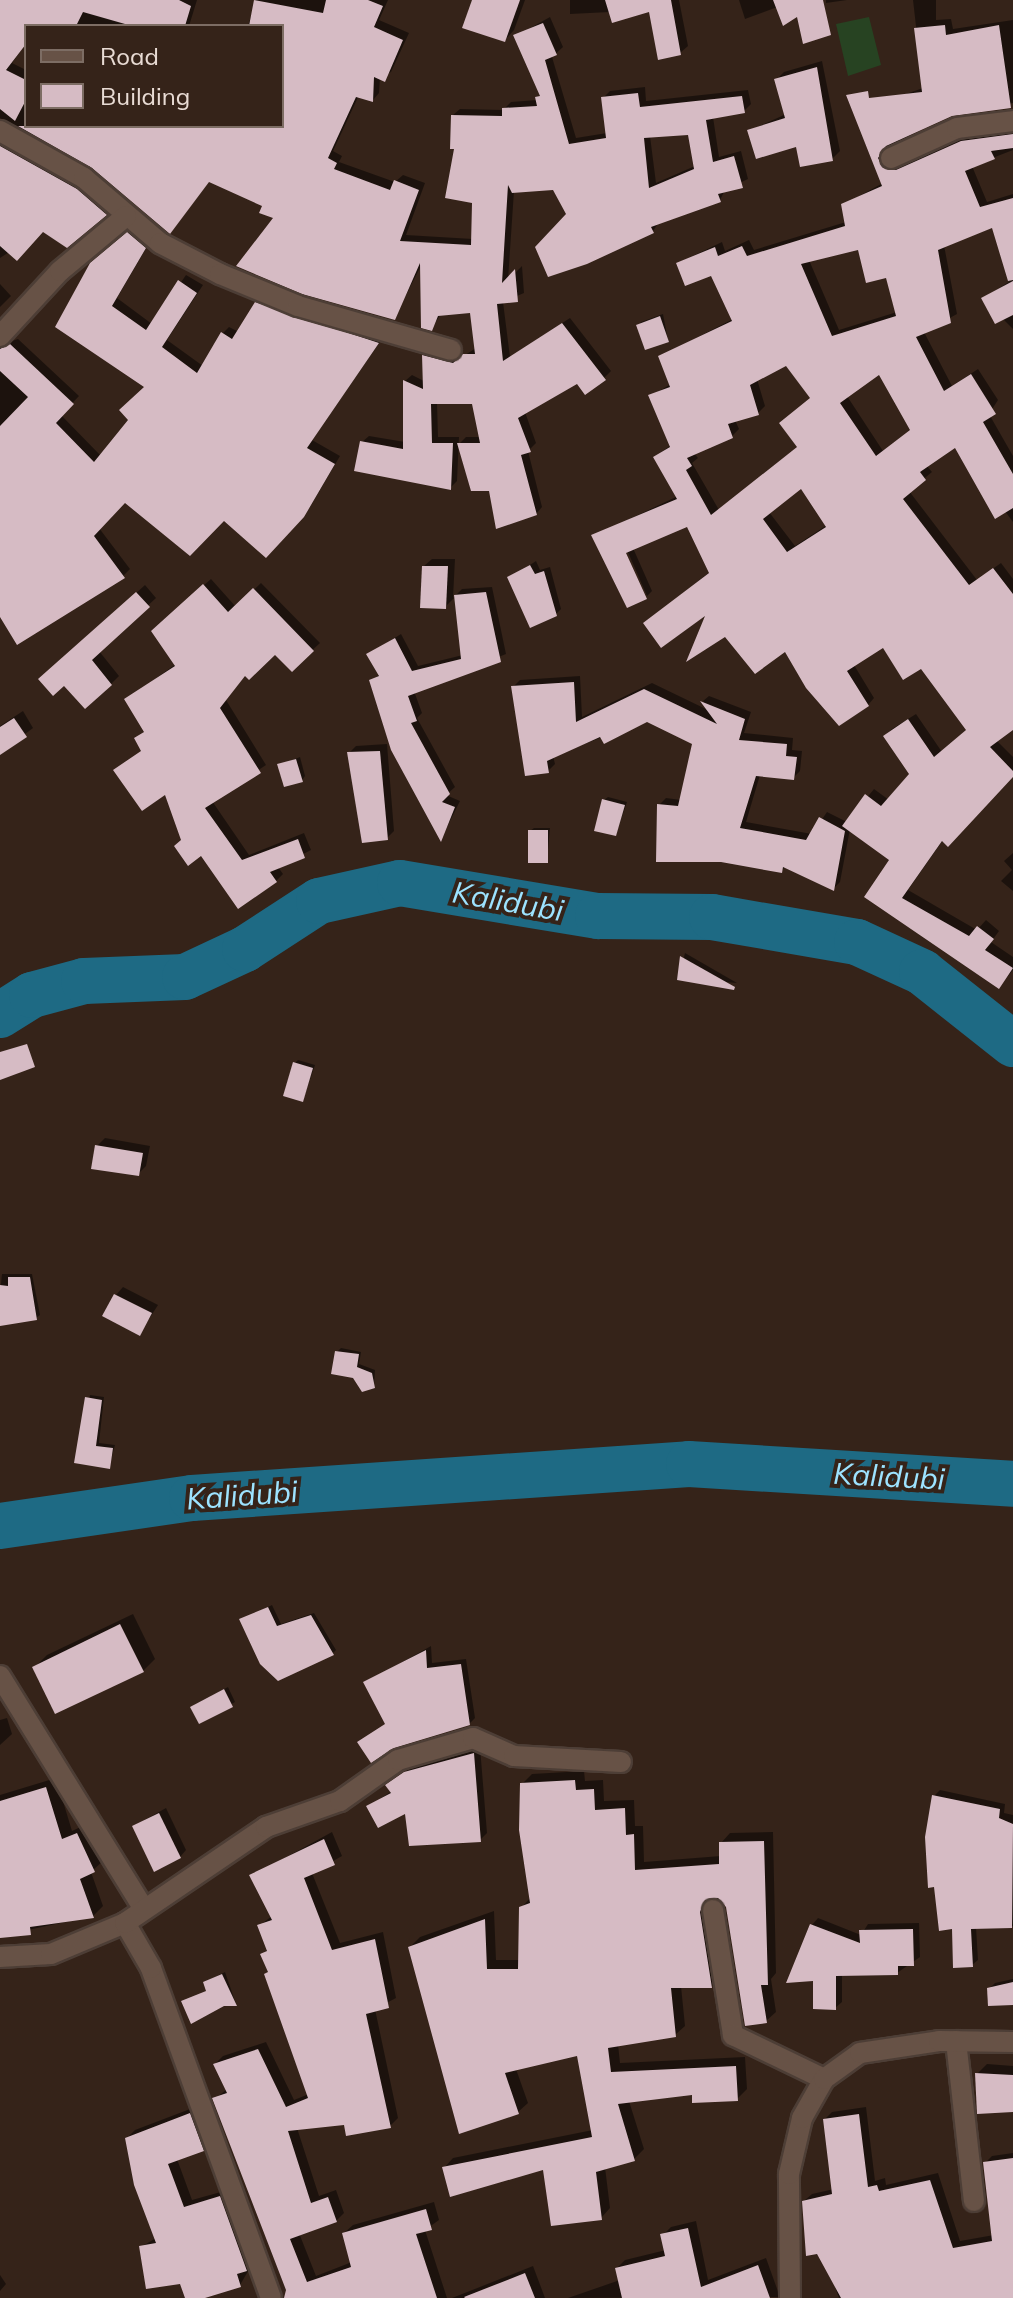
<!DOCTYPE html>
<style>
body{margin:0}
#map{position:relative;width:1013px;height:2298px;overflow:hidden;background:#352319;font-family:Mulish,sans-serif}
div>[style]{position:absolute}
.green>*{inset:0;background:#274322}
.shadow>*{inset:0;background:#0007}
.river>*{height:46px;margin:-23px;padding:0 23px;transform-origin:23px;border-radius:23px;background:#1e6a84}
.building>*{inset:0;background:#d6bbc4}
.roads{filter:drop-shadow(2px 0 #4d3e36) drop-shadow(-2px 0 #4d3e36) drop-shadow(0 2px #4d3e36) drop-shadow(0 -2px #4d3e36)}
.minor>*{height:20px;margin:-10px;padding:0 10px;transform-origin:10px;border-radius:10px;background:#675246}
span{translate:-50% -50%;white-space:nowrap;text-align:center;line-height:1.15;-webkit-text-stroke:8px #352319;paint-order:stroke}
.water-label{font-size:30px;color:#9de3ff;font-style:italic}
.legend{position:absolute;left:24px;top:24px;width:260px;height:104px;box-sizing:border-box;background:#352319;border:2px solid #7d6d64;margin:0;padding:10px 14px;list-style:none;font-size:24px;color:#e8dbd4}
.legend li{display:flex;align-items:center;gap:16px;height:40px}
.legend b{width:40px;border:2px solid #7d6d64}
</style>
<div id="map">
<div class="green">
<i style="clip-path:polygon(869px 17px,881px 65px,848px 76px,836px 24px)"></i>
</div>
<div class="shadow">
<i style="clip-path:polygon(evenodd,0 0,197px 0,189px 26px,26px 26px,26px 43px,12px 63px,26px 70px,26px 126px,282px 126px,282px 26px,248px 26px,256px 0,388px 0,379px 20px,409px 33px,391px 72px,380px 77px,379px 93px,373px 100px,359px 95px,333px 151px,342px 156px,339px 162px,395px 182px,403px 175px,425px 183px,406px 235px,473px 239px,474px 202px,453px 115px,460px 109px,503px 110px,511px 102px,537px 100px,541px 94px,516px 36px,550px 17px,563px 47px,552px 57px,576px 138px,607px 133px,603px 98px,610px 91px,645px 87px,646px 101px,748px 90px,751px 104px,744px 111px,713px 117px,719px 157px,741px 151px,748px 179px,725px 190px,720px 200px,659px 222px,653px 231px,568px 215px,554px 187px,514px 191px,508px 280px,522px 266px,524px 293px,503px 302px,510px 357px,570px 318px,611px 371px,604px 378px,577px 382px,525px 412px,536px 443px,528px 451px,542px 507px,536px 514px,490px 489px,459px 444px,466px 437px,481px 437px,473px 402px,437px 402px,438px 437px,459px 437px,457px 481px,450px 488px,362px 442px,369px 436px,405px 442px,405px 381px,412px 375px,424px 381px,424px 356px,430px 349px,462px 357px,476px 348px,472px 311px,441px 314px,431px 329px,422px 264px,394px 318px,264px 205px,210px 180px,92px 165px,0 118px,0 0,690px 133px,695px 166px,656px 183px,650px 136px,690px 133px)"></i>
<i style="clip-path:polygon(474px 0,525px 0,514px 30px,505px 40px)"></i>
<i style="clip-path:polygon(570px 0,679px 0,688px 46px,680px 53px,650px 10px,570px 14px)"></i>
<i style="clip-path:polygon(739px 0,796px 0,745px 19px)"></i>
<i style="clip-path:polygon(826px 0,847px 0,826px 3px)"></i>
<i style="clip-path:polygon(evenodd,913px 0,936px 0,936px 20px,951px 19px,953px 29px,1013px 20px,1013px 103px,951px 114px,884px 149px,891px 163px,905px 164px,969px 135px,1013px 126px,1013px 150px,972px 166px,987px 202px,1013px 194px,1013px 279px,993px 226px,944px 245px,957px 314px,924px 332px,952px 386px,978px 369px,998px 400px,989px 414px,1013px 456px,1013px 522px,956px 445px,926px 465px,932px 472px,909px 491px,977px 580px,1001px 563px,1013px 579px,1013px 728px,996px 740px,1013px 757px,1013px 775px,943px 840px,908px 890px,977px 930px,986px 920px,999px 931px,991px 942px,1013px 957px,1013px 970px,999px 987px,866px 896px,892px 859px,850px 829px,840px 882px,833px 889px,786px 866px,781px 871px,659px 805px,666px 798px,681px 800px,694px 743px,647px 720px,553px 756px,555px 764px,548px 771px,513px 687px,520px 680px,580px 676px,582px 717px,652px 683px,710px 711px,703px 701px,709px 696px,751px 712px,744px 733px,793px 738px,792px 750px,802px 751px,800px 771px,793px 778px,760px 775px,746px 822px,812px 834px,827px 812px,847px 822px,874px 789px,889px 800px,911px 774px,885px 736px,892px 729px,916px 714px,942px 752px,968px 730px,922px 666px,884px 645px,854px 665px,874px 698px,868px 705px,786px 649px,709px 610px,645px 623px,711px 571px,688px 524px,633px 548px,652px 591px,647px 596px,624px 543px,594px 536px,678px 496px,655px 457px,671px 445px,651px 396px,671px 384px,661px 356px,733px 319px,712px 274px,678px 263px,722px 242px,725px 251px,749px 240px,754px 250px,846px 222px,843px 205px,883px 183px,855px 112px,923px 88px,913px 0,859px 247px,887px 275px,897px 312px,839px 330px,809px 260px,859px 247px,913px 0,787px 364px,812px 397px,799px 446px,719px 510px,692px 463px,698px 458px,694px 453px,732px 436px,739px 429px,735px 420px,758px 413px,765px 406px,757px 379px,787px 364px,913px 0,880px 372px,911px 430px,883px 451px,847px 396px,880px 372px,913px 0,801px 486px,827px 525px,795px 546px,769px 512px,801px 486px)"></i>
<i style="clip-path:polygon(822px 61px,840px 151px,832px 159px,749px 131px,786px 114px,776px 80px,784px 72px)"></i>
<i style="clip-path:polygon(0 136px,112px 207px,67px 245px,43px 230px,0 258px)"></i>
<i style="clip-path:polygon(135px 227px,151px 240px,117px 298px,152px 324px,186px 275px,203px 285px,167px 340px,203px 366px,222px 334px,229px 327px,239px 332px,264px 297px,384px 336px,312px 440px,340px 456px,310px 507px,266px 556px,224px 518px,125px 501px,99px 528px,130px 569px,123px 576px,0 614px,0 338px,6px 343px,18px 339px,79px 396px,61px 415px,101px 456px,131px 420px,147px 387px,57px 327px,100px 256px)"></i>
<i style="clip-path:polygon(1013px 279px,1013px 329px,983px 299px)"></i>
<i style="clip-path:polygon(0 284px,11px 296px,0 307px)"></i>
<i style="clip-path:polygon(663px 314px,668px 340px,638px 326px,641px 322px)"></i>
<i style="clip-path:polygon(432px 559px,455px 559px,453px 598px,462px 589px,492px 587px,506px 654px,414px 691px,422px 713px,417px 718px,455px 787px,446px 795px,460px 801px,441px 839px,372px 681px,380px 674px,369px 654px,401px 634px,418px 666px,463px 655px,456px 596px,445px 607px,424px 566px)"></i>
<i style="clip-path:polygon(536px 561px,540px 570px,550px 567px,561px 609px,556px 614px,510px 578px)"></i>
<i style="clip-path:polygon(211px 579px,236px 607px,261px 583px,320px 643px,292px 669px,275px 652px,246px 674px,226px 700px,266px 765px,212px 801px,249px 855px,304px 833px,311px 850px,278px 867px,283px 874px,276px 881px,202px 853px,183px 839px,166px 792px,123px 764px,143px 750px,136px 739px,146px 730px,127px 699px,176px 664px,160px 624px)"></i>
<i style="clip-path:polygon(145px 585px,156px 598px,99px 651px,119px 676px,111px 684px,65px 683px,49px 672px)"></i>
<i style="clip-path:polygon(23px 711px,33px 728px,0 753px,0 726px)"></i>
<i style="clip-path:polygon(387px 744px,394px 831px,387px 838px,349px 753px,356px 746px)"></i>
<i style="clip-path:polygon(300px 757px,305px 776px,302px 780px,280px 765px)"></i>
<i style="clip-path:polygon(608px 797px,627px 802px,616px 834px,604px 800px)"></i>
<i style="clip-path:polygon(534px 828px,550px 828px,547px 861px,530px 831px)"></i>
<i style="clip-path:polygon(1013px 853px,1013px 891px,1001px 881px,1012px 870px,1004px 861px)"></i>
<i style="clip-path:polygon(685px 953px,737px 983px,679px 978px)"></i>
<i style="clip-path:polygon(298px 1060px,315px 1065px,303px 1100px,295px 1063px)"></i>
<i style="clip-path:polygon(105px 1138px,150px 1146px,146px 1166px,138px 1174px,97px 1146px)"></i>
<i style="clip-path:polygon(32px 1274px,40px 1315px,36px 1318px,0 1293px,2px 1274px)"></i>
<i style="clip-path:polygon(123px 1287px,158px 1305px,140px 1333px,116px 1295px)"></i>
<i style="clip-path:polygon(341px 1348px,361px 1352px,359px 1364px,375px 1370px,374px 1386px,337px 1352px)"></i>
<i style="clip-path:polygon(90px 1395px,104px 1397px,99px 1443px,115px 1445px,109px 1467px,76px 1462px)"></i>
<i style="clip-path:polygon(272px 1605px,281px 1624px,314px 1613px,336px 1650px,333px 1653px,242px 1620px)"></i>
<i style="clip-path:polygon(133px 1614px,155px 1659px,143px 1671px,35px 1667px,47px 1655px)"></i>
<i style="clip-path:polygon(431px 1646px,432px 1663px,466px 1659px,475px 1718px,469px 1724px,387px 1723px,365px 1683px)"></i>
<i style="clip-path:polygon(228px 1687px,235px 1702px,200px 1722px,196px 1704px)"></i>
<i style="clip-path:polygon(7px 1718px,12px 1734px,0 1745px,0 1720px)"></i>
<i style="clip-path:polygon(480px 1747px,487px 1833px,480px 1840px,406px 1811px,369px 1806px,392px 1791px,388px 1785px,413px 1766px)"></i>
<i style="clip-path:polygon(584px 1771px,585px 1781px,603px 1780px,604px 1801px,634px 1800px,635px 1826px,643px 1826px,644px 1862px,721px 1856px,721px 1843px,730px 1833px,773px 1832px,776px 1973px,771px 1979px,776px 2012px,766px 2021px,728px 1907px,713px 1895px,709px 1900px,721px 1977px,712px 1986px,681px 1986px,685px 2026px,675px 2035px,618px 2044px,620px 2063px,745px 2057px,747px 2089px,737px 2099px,694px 2093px,629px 2101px,644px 2149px,634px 2159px,605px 2167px,610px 2208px,601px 2218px,544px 2168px,444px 2168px,453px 2158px,593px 2130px,578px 2053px,516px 2069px,528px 2103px,518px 2112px,410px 1947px,420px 1937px,494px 1911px,496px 1960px,520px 1960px,521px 1908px,531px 1897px,522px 1784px,532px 1774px)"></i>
<i style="clip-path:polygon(56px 1778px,72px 1831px,87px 1824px,104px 1860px,91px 1872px,103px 1906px,93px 1916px,0 1936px,0 1795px)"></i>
<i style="clip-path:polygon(940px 1790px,1005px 1804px,1004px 1813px,1013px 1815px,1013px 1926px,976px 1927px,978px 1960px,972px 1965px,954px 1927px,934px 1796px)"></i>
<i style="clip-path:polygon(166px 1808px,186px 1850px,180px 1857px,134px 1826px)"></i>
<i style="clip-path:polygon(332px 1832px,342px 1856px,312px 1873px,340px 1943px,383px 1932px,396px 1998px,375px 2009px,398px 2118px,390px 2126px,345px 2123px,297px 2128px,319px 2196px,336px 2190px,344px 2213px,336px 2221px,299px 2233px,316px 2276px,352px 2262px,344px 2233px,353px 2225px,434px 2202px,439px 2220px,425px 2230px,447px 2298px,290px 2298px,215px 2099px,227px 2089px,215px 2064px,223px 2056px,266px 2042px,294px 2100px,309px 2094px,263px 1954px,268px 1949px,259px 1926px,272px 1916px,252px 1876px)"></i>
<i style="clip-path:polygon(818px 1918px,861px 1935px,868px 1924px,919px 1923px,920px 1957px,897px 1973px,842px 1974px,842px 2002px,835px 2008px,812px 1925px)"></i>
<i style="clip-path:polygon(225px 1972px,236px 2004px,183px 2002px,208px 1990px,205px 1982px)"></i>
<i style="clip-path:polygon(1013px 1979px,1013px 2003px,989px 1989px,995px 1983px)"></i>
<i style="clip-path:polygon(987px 2064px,1013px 2066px,1013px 2112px,977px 2074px)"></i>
<i style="clip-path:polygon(198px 2106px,210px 2141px,177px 2159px,192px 2200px,228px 2190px,254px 2261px,240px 2285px,187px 2298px,182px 2281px,141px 2247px,156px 2238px,127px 2138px,135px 2130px)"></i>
<i style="clip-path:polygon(866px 2107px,875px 2181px,885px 2178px,886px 2185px,938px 2173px,960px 2241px,994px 2235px,985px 2163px,992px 2156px,1013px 2153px,1013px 2298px,839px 2298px,804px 2201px,812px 2194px,834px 2189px,825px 2119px,832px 2112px)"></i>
<i style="clip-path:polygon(696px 2221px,708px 2280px,766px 2258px,780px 2297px,568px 2298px,620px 2280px,617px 2268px,625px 2260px,666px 2250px,663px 2235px,671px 2227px)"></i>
<i style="clip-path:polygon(533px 2266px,545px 2298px,452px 2298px)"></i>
<i style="clip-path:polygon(0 2275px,6px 2284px,0 2291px)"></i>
</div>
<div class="river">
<i style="left:0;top:1015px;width:38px;rotate:-32deg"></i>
<i style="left:32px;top:995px;width:54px;rotate:-15.1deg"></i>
<i style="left:84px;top:981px;width:101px;rotate:-2.3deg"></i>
<i style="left:185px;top:977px;width:66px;rotate:-25deg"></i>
<i style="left:245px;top:949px;width:88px;rotate:-33deg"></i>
<i style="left:319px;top:901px;width:83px;rotate:-12.5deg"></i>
<i style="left:400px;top:883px;width:201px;rotate:9.5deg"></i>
<i style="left:598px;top:916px;width:114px;rotate:0.5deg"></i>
<i style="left:712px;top:917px;width:147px;rotate:9.8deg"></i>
<i style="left:857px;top:942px;width:72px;rotate:24.8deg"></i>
<i style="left:922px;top:972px;width:116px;rotate:38.4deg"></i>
<i style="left:0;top:1526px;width:194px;rotate:-8.3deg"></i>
<i style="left:192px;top:1498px;width:498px;rotate:-3.9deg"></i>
<i style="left:689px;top:1464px;width:325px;rotate:3.5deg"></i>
</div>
<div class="building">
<i style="clip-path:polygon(0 0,179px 0,191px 6px,185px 26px,132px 26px,83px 12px,76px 26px,26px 26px,26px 44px,6px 70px,26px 80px,26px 100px,15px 121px,0 109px)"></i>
<i style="clip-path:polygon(evenodd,254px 0,323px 13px,326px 0,368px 0,383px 6px,374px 27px,403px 40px,385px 82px,374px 77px,373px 102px,356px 97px,328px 158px,337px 163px,334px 169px,390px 190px,394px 180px,419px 190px,400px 241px,471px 245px,472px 203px,445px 198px,454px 149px,450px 149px,451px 115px,502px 116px,502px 108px,537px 106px,535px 97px,540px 96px,513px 35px,543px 23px,557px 55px,545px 60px,569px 144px,606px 138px,601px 97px,638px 93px,640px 107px,742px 96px,745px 113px,706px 120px,713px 162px,734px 156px,743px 188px,718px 194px,721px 202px,651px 227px,654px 233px,587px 264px,548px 277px,535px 247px,566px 214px,553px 190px,512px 193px,508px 185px,502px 283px,515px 269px,518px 302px,497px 304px,503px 361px,562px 323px,606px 380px,585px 395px,577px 384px,518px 418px,531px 452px,521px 455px,537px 515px,496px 529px,489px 491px,471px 491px,457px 443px,480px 443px,472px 404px,431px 404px,432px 443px,453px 443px,451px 490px,354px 471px,360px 441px,403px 449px,403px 380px,423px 389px,422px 355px,453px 363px,463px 354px,475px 354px,470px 313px,438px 316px,432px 331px,421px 328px,420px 263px,395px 320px,302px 294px,236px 266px,273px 218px,259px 213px,262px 206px,209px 182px,170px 234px,92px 168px,18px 126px,282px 126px,282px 26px,249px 26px,254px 0,688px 135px,694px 169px,649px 188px,644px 138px,688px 135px)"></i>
<i style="clip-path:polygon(472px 0,520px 0,505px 42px,462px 28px)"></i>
<i style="clip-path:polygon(605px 0,671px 0,681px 55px,658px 60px,649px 12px,612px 23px)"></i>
<i style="clip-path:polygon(773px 0,823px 0,831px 35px,803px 44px,797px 17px,783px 26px)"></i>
<i style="clip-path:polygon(evenodd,945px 25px,946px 35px,999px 25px,1011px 108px,952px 116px,886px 146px,878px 158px,883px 168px,896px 170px,961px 141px,1013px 134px,1013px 148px,991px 151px,995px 159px,965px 171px,980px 207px,1013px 198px,1013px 280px,1008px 281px,992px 228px,938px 250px,951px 323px,916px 337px,944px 391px,971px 374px,996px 414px,983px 422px,1013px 474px,1013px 508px,995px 519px,955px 448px,920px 472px,926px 480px,903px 499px,969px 585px,993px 568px,1013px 594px,1013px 730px,990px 747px,1013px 771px,1013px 777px,948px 847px,942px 841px,902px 898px,969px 936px,977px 926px,994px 939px,985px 950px,1013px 968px,999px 989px,864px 897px,889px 860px,842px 826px,865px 794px,881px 806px,909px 774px,883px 736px,908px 719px,934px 757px,966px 730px,921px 669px,903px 680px,883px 648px,847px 671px,869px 706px,839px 726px,806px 688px,785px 652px,755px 674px,725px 637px,686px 662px,705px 616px,661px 648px,643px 623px,709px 573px,687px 527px,626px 553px,647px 599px,627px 608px,591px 535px,677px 499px,653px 457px,670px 447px,648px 395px,670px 387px,658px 356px,732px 321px,711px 276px,685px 286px,676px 263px,715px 247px,718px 256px,742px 246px,747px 256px,845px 226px,841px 204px,882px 186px,846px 95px,868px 91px,869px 98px,922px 92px,914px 28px,945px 25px,858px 250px,866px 283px,886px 278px,896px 316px,832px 336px,801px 264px,858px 250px,945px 25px,786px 366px,810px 398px,779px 423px,797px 447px,711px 515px,686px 470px,692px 466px,687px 458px,733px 438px,728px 424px,759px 415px,750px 385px,786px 366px,945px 25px,879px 375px,910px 430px,876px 456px,840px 403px,879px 375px,945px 25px,801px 489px,826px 527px,787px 552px,763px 519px,801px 489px)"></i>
<i style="clip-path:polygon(817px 67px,833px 161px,800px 167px,796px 147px,756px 159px,747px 130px,785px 118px,774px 79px)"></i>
<i style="clip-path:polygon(0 146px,77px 189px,107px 215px,67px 248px,43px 232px,17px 261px,0 246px)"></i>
<i style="clip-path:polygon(127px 232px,146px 248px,112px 306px,146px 330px,178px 280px,197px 293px,162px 347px,197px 373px,221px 332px,232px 339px,255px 302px,379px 343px,307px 448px,335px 464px,304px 517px,266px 558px,224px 521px,190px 556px,125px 503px,94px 536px,125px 578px,17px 645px,0 617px,0 426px,28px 397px,0 371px,0 349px,10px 344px,74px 404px,56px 423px,94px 462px,128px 420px,119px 410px,144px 387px,55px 327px,90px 263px)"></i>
<i style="clip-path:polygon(1013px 281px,1013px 315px,995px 324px,981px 298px)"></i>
<i style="clip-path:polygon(660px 316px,669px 342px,645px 350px,636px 325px)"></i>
<i style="clip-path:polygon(530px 565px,535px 574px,544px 571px,557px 616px,530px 628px,507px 577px)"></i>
<i style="clip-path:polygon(422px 566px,448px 566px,446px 609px,420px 608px)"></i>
<i style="clip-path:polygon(203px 584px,228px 612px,253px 588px,314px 651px,292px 672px,275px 655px,249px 680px,245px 676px,220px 708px,261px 773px,205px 808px,242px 860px,298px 839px,305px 858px,270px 872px,277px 882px,238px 909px,201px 856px,188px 866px,174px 846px,181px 840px,165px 795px,142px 811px,113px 770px,141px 751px,134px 738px,144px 732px,124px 699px,175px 666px,151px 631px)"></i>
<i style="clip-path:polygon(136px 592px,150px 607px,92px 660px,112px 685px,85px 709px,64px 686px,53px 696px,38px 679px)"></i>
<i style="clip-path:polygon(486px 592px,501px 662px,408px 696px,417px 721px,411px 723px,450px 794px,442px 802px,455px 807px,441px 842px,391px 750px,369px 680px,379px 676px,366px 654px,395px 638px,412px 671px,461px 659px,454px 595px)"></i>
<i style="clip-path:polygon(574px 682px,576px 722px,644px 689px,717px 724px,700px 701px,745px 719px,739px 740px,787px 744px,786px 756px,797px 757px,794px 780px,756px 776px,740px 828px,806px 840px,819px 817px,845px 831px,834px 891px,783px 867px,782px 873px,721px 862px,656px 862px,657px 804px,678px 806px,692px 744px,647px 722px,604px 744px,600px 737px,547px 761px,549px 773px,525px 776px,511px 686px)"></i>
<i style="clip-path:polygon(14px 718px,27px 737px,0 755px,0 727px)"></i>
<i style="clip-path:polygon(380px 751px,388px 840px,362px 843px,347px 752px)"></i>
<i style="clip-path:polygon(296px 759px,303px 782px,284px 787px,277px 764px)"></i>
<i style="clip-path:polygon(602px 799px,625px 805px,616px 836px,594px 831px)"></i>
<i style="clip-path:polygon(528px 830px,548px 830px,548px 863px,528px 863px)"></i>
<i style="clip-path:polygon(680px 956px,735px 987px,734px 990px,677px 980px)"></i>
<i style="clip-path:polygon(27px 1044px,35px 1067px,0 1080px,0 1052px)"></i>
<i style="clip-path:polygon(293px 1062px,313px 1068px,303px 1102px,283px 1096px)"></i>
<i style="clip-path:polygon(95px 1145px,143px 1153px,139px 1176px,91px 1169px)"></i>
<i style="clip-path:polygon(8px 1277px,30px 1277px,37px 1320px,0 1326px,0 1285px,8px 1286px)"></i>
<i style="clip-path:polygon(114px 1294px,152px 1313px,140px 1336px,102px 1316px)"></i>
<i style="clip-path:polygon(335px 1351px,359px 1354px,357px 1367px,372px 1373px,375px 1388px,362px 1392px,353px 1378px,331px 1374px)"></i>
<i style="clip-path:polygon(85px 1397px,102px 1400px,96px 1446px,113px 1448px,110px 1469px,74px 1463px)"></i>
<i style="clip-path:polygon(268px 1607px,277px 1626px,311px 1615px,334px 1655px,278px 1681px,260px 1664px,239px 1619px)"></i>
<i style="clip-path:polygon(120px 1624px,144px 1672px,55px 1714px,32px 1667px)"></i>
<i style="clip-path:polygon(426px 1650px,427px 1668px,461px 1664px,470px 1725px,394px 1748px,371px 1763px,357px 1742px,385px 1724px,363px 1682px)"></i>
<i style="clip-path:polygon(224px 1689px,233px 1707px,199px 1724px,190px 1707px)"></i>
<i style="clip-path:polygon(474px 1753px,481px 1842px,409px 1846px,405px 1814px,378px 1828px,366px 1806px,391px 1793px,385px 1785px,404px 1772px)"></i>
<i style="clip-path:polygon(575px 1780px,576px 1790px,594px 1789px,595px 1810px,625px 1808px,626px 1835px,634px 1834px,635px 1870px,719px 1864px,719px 1842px,764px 1841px,768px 1985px,761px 1985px,767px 2023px,745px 2026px,726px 1907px,718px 1898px,705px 1900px,700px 1912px,712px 1988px,671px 1988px,676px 2037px,608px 2048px,611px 2072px,736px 2066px,738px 2101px,692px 2103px,692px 2095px,618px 2104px,635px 2161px,596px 2172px,602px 2220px,551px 2226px,543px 2170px,450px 2197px,442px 2167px,592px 2137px,577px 2056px,505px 2073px,519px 2114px,459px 2134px,408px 1947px,485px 1919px,487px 1969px,518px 1969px,519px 1907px,530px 1903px,519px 1830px,520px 1783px)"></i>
<i style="clip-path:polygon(46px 1787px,62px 1839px,77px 1833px,95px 1872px,80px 1879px,94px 1918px,30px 1927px,31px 1935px,0 1938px,0 1801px)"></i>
<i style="clip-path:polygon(932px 1795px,1000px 1809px,999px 1818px,1013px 1824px,1012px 1928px,971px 1929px,973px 1967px,953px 1968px,952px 1929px,939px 1931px,934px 1887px,928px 1888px,925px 1837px)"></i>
<i style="clip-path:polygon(159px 1813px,181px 1858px,154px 1872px,132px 1826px)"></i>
<i style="clip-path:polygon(324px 1839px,335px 1865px,304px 1878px,332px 1950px,375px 1939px,389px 2008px,366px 2014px,391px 2128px,346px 2136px,344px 2125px,288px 2131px,311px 2203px,328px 2197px,337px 2222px,290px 2239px,307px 2282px,351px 2267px,342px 2233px,426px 2209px,432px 2230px,416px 2234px,437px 2298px,284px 2298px,286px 2290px,212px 2098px,227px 2093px,213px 2064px,258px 2049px,286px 2107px,308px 2098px,264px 1974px,268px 1972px,260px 1954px,267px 1951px,257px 1925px,272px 1920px,249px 1875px)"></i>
<i style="clip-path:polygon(810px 1924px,860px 1943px,859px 1930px,913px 1929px,914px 1966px,898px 1966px,898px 1975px,836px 1976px,836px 2010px,813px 2009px,813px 1981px,786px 1983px)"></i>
<i style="clip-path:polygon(222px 1974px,237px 2006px,224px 2006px,191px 2024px,181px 2001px,206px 1991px,203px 1982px)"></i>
<i style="clip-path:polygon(1013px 1982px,1013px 2005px,988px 2006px,987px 1988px)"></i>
<i style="clip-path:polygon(975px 2073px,1013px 2075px,1013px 2112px,977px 2114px)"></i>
<i style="clip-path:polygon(190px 2113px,204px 2151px,168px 2164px,184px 2207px,220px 2196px,247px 2271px,237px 2274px,241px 2287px,205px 2298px,185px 2298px,180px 2284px,146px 2289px,139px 2246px,156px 2243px,134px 2185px,125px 2138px)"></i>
<i style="clip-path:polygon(859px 2114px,868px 2187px,877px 2185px,879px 2191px,930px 2180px,953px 2248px,992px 2241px,983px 2162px,1013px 2158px,1013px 2298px,841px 2298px,817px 2254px,806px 2256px,802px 2201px,832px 2194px,823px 2119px)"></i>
<i style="clip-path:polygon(688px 2228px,701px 2287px,758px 2265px,770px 2298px,622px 2298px,615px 2268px,665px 2256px,660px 2234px)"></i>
<i style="clip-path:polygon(525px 2273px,535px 2298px,465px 2298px,464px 2297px)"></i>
</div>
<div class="roads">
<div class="minor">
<i style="left:0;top:131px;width:96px;rotate:29.2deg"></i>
<i style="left:84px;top:178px;width:100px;rotate:40.5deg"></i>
<i style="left:160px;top:243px;width:68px;rotate:27.3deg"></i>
<i style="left:220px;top:274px;width:84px;rotate:22.3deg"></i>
<i style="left:298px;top:306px;width:159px;rotate:16deg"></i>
<i style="left:891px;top:158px;width:72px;rotate:-24.4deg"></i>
<i style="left:957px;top:128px;width:56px;rotate:-7.1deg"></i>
<i style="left:0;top:336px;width:88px;rotate:-47.3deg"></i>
<i style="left:60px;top:271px;width:86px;rotate:-39.8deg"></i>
<i style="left:0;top:1676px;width:274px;rotate:58.3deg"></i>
<i style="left:713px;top:1910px;width:127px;rotate:80.9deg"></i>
<i style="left:733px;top:2035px;width:101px;rotate:25.8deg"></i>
<i style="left:0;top:1957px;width:51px;rotate:-3.4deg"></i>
<i style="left:51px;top:1954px;width:80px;rotate:-22.7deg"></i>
<i style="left:956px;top:2041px;width:161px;rotate:83.6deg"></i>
<i style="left:271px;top:2298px;width:351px;rotate:-110deg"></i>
<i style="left:151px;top:1968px;width:52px;rotate:-120deg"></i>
<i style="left:125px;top:1923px;width:171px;rotate:-34.2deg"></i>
<i style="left:266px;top:1827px;width:78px;rotate:-19.4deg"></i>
<i style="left:340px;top:1801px;width:71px;rotate:-35.3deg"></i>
<i style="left:398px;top:1760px;width:78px;rotate:-16.3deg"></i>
<i style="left:473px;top:1738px;width:45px;rotate:23.7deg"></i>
<i style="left:514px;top:1756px;width:107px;rotate:3.2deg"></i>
<i style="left:790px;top:2298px;width:124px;rotate:-90.5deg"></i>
<i style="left:789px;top:2174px;width:57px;rotate:-76.9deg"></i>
<i style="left:802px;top:2118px;width:45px;rotate:-60.6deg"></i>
<i style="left:824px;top:2079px;width:44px;rotate:-35.8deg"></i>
<i style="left:860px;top:2053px;width:80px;rotate:-8.6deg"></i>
<i style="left:939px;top:2041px;width:74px;rotate:0.8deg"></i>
</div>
</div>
<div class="water-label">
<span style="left:508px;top:901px;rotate:10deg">Kalidubi</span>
<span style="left:889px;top:1476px;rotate:3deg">Kalidubi</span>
<span style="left:242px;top:1495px;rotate:-4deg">Kalidubi</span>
</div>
<ul class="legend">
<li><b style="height:10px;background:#675246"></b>Road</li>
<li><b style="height:22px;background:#d6bbc4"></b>Building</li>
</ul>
</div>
